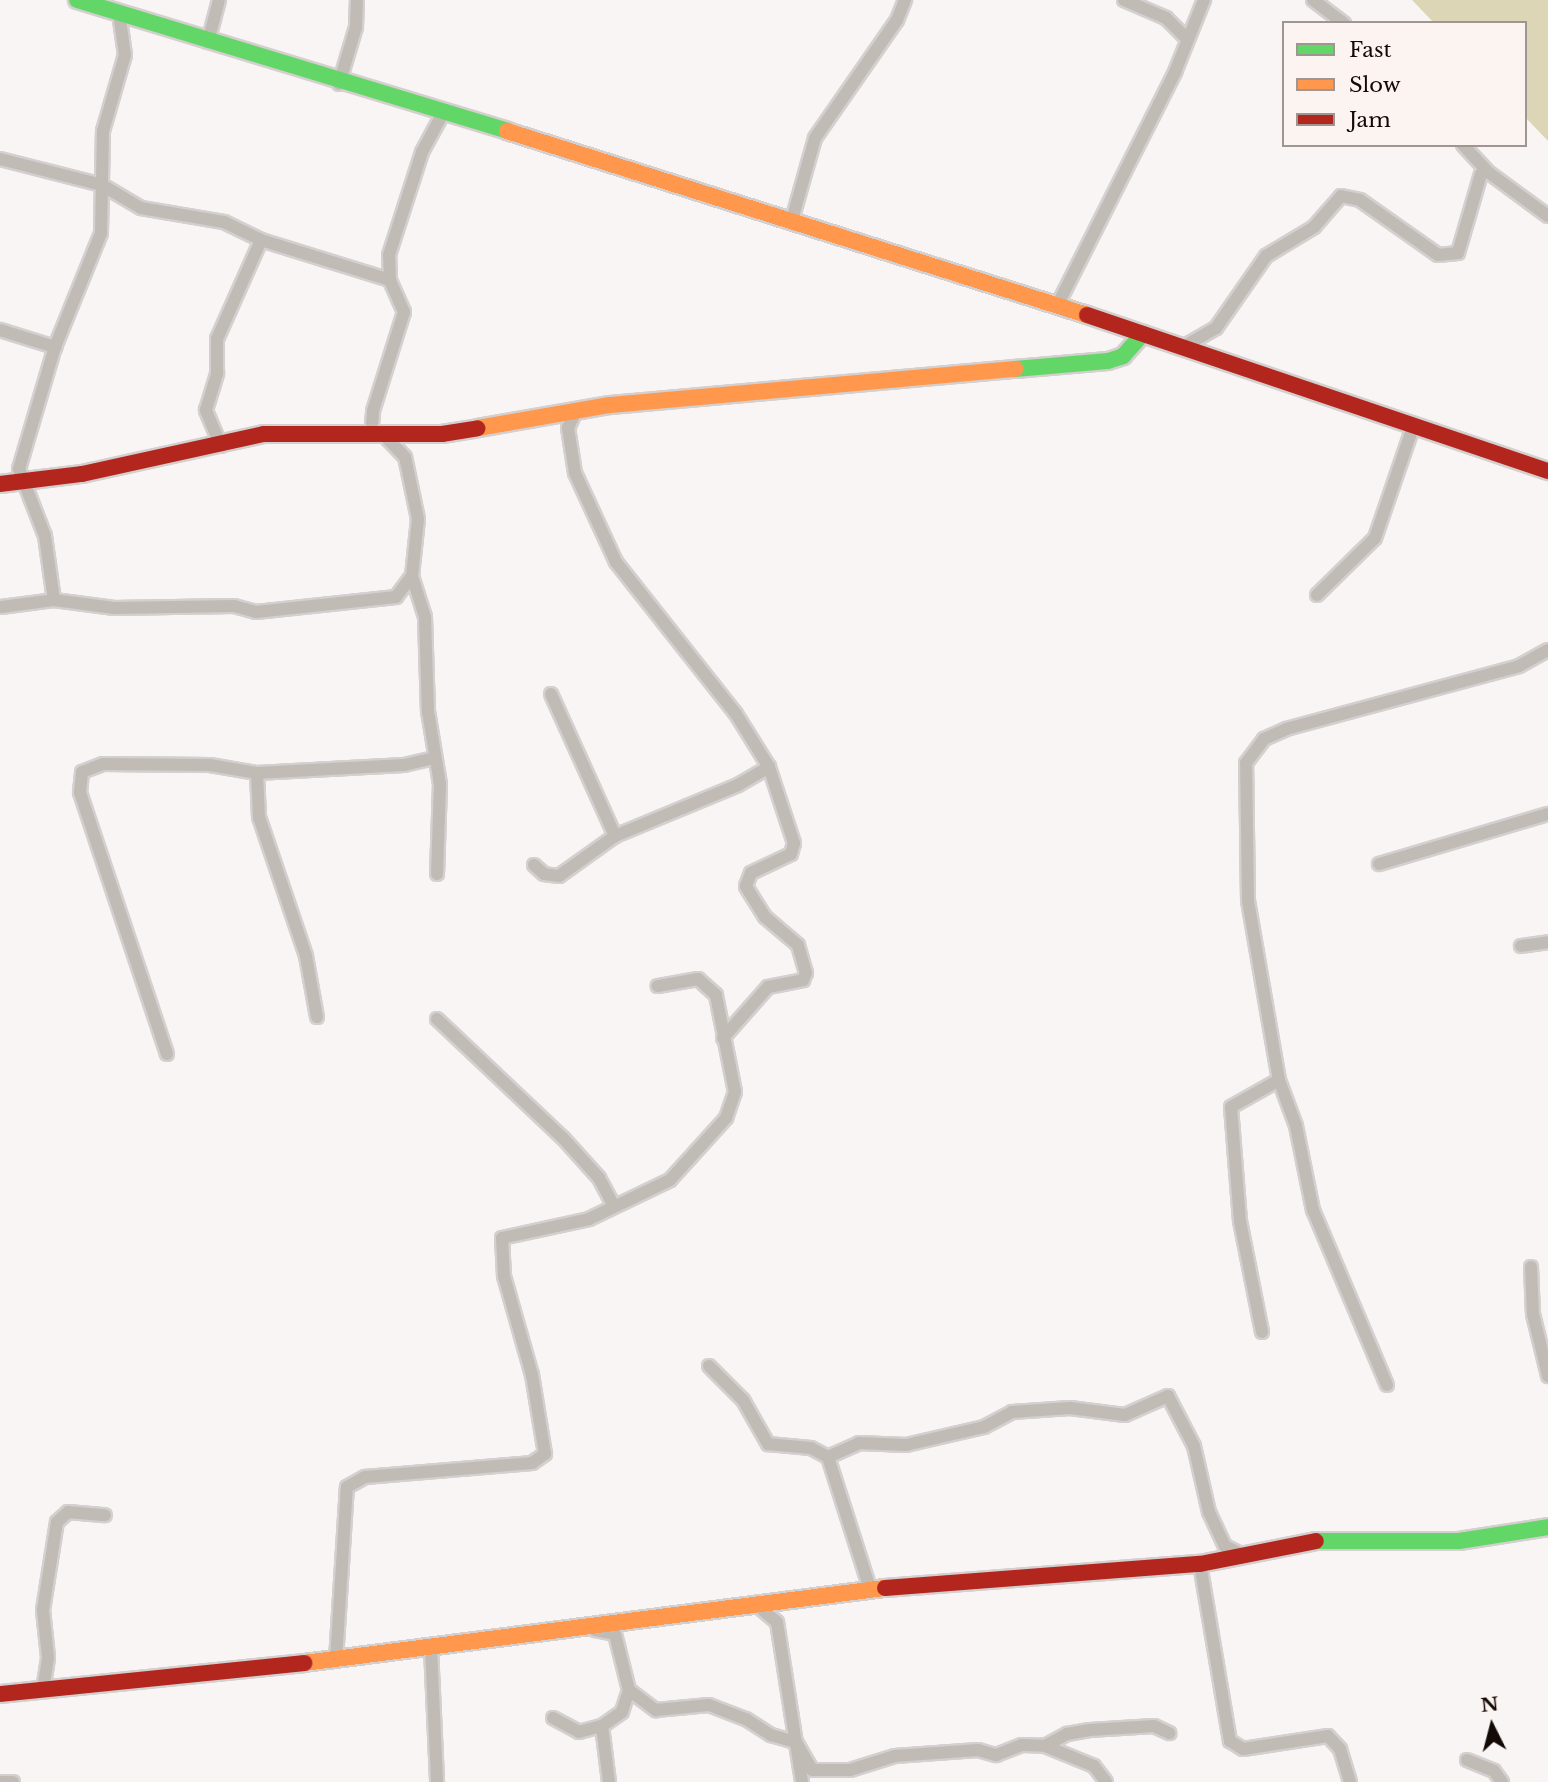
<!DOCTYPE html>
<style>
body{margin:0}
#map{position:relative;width:1548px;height:1782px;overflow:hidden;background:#f9f5f4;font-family:"Libre Baskerville",serif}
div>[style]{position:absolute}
.forest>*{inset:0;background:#dcd6b6}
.roads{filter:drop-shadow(2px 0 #d4d0cf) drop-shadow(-2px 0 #d4d0cf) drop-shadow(0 2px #d4d0cf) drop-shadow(0 -2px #d4d0cf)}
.street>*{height:12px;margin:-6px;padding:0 6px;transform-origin:6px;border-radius:6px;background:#c1bbb5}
.fast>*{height:16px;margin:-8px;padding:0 8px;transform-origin:8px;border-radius:8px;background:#63d668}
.slow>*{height:16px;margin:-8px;padding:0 8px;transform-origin:8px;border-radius:8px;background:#ff974d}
.jam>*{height:16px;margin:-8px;padding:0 8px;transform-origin:8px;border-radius:8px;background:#b3261e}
span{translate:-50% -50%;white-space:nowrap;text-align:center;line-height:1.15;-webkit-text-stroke:5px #fcf4f1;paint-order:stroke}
.legend{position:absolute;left:1282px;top:21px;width:245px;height:126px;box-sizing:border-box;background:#fcf4f1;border:2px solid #9f9693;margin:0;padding:9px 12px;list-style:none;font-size:21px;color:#140905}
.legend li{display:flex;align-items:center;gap:14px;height:35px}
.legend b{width:35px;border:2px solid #9f9693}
.north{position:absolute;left:1457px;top:1691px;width:70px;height:70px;-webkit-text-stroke:5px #fcf4f1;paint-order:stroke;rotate:354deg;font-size:19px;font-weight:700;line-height:28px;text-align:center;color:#140905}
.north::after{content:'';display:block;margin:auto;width:24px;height:32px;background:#140905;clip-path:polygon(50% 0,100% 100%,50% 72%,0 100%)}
</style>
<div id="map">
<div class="forest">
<i style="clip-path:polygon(1412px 0,1548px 0,1548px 141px,1525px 117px,1525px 23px,1434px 23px)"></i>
</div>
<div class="roads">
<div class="street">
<i style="left:1124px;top:0;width:46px;rotate:23.2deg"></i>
<i style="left:1166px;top:18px;width:28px;rotate:45deg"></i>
<i style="left:1313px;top:0;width:39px;rotate:37deg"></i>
<i style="left:208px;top:42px;width:43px;rotate:-75.3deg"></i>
<i style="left:339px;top:84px;width:59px;rotate:-73.4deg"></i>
<i style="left:356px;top:27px;width:27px;rotate:-88deg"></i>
<i style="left:1463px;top:145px;width:37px;rotate:47deg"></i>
<i style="left:1488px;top:172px;width:74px;rotate:36.3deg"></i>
<i style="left:0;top:159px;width:105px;rotate:14.3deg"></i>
<i style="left:102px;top:185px;width:45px;rotate:30.5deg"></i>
<i style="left:141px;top:208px;width:84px;rotate:9.6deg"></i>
<i style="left:224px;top:222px;width:41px;rotate:25.9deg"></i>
<i style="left:261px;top:240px;width:135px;rotate:17.2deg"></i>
<i style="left:792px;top:220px;width:85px;rotate:-74.3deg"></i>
<i style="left:815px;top:138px;width:144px;rotate:-55.2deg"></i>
<i style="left:897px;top:20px;width:22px;rotate:-68deg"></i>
<i style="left:1058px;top:304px;width:260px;rotate:-63.2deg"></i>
<i style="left:1175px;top:72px;width:78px;rotate:-68.1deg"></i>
<i style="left:0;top:330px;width:58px;rotate:17.2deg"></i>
<i style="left:1183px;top:347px;width:38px;rotate:-30deg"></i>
<i style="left:1216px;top:328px;width:88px;rotate:-55.2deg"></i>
<i style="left:1266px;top:256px;width:56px;rotate:-31.1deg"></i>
<i style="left:1314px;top:227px;width:41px;rotate:-48.9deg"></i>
<i style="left:1341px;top:196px;width:19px;rotate:12deg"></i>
<i style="left:1360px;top:200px;width:95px;rotate:35.2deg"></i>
<i style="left:1438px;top:255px;width:20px;rotate:-6deg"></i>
<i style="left:1458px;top:253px;width:82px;rotate:-73.8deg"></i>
<i style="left:1481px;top:174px;width:7px;rotate:-16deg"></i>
<i style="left:371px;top:436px;width:25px;rotate:-85deg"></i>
<i style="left:373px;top:411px;width:104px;rotate:-72.6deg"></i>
<i style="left:404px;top:312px;width:35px;rotate:-114deg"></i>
<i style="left:390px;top:280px;width:25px;rotate:-92deg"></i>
<i style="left:389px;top:255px;width:108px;rotate:-72.2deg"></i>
<i style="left:422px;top:152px;width:42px;rotate:-61.6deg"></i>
<i style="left:221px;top:446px;width:39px;rotate:-113deg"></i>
<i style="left:206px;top:410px;width:39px;rotate:-73deg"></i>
<i style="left:217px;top:373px;width:34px;rotate:-90deg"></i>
<i style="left:217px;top:339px;width:108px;rotate:-66deg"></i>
<i style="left:412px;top:576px;width:43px;rotate:72.4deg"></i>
<i style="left:425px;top:617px;width:94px;rotate:88.2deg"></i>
<i style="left:428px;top:711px;width:74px;rotate:80.7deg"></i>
<i style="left:440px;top:784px;width:90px;rotate:91.9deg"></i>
<i style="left:1317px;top:595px;width:81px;rotate:-44.5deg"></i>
<i style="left:1375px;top:538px;width:120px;rotate:-71.1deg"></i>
<i style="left:54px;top:600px;width:65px;rotate:-98deg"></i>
<i style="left:45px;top:536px;width:72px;rotate:-111.2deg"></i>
<i style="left:19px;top:469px;width:127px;rotate:-73.6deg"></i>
<i style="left:55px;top:347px;width:123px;rotate:-68deg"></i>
<i style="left:101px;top:233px;width:102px;rotate:-88.9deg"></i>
<i style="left:103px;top:131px;width:79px;rotate:-73.9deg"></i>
<i style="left:125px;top:55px;width:42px;rotate:-98.1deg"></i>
<i style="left:1px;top:607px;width:53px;rotate:-7.5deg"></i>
<i style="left:54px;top:600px;width:61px;rotate:7.6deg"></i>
<i style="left:114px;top:608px;width:120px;rotate:-1deg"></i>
<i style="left:234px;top:606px;width:23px;rotate:15deg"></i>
<i style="left:256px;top:612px;width:141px;rotate:-6.1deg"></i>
<i style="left:396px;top:597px;width:26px;rotate:-53deg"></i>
<i style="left:412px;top:576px;width:57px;rotate:-84deg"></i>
<i style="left:418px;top:519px;width:63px;rotate:-101.8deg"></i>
<i style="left:405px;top:457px;width:29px;rotate:-134deg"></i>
<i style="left:551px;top:694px;width:156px;rotate:65.7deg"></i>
<i style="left:257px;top:773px;width:44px;rotate:87.4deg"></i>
<i style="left:259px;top:817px;width:147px;rotate:71.3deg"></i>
<i style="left:306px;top:956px;width:62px;rotate:79.8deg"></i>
<i style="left:1379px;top:864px;width:176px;rotate:-16.5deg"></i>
<i style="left:534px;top:865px;width:13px;rotate:42deg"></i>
<i style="left:544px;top:874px;width:15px;rotate:8deg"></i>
<i style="left:559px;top:876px;width:69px;rotate:-35.5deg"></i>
<i style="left:615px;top:836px;width:133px;rotate:-22.5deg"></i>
<i style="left:738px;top:785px;width:36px;rotate:-30deg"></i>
<i style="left:769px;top:767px;width:62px;rotate:-121.9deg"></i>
<i style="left:736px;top:714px;width:194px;rotate:-128.3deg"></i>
<i style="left:616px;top:562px;width:98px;rotate:-114.7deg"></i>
<i style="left:575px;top:473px;width:46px;rotate:-98.8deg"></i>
<i style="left:568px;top:428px;width:21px;rotate:-65deg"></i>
<i style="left:1521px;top:946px;width:27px;rotate:-8deg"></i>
<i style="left:437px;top:1019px;width:173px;rotate:43.4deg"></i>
<i style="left:563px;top:1138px;width:54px;rotate:48deg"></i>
<i style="left:599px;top:1178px;width:32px;rotate:62deg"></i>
<i style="left:723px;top:1038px;width:68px;rotate:-48.6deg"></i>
<i style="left:768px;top:987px;width:36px;rotate:-11deg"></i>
<i style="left:803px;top:980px;width:8px;rotate:-67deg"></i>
<i style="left:806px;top:973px;width:29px;rotate:-106deg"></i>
<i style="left:798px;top:945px;width:43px;rotate:-139.7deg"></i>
<i style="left:765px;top:917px;width:36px;rotate:-122deg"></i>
<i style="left:746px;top:886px;width:14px;rotate:-69deg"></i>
<i style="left:751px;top:873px;width:44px;rotate:-25.4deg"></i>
<i style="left:791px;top:854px;width:11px;rotate:-75deg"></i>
<i style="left:794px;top:843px;width:80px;rotate:-108.2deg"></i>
<i style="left:167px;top:1054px;width:276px;rotate:-108.4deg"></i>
<i style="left:80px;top:792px;width:20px;rotate:-84deg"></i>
<i style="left:82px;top:772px;width:22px;rotate:-21deg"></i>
<i style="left:103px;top:764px;width:107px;rotate:0.5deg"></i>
<i style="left:210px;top:765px;width:48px;rotate:9.7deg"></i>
<i style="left:257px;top:773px;width:147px;rotate:-3.1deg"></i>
<i style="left:404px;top:765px;width:31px;rotate:-13deg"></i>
<i style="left:1279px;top:1080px;width:49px;rotate:69.7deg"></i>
<i style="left:1296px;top:1126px;width:86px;rotate:78.6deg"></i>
<i style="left:1313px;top:1210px;width:190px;rotate:67.1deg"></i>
<i style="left:1531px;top:1267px;width:47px;rotate:87.6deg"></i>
<i style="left:1533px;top:1314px;width:64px;rotate:76.4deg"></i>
<i style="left:1262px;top:1332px;width:113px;rotate:-101.2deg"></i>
<i style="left:1240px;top:1221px;width:114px;rotate:-94.5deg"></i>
<i style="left:1231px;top:1107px;width:55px;rotate:-29.4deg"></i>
<i style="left:1279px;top:1080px;width:183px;rotate:-99.8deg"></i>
<i style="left:1248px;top:900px;width:137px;rotate:-90.8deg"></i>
<i style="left:1246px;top:763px;width:30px;rotate:-53deg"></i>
<i style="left:1264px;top:739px;width:24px;rotate:-24deg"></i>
<i style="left:1286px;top:729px;width:241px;rotate:-15.1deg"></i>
<i style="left:1519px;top:666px;width:33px;rotate:-29deg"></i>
<i style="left:709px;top:1366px;width:48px;rotate:45deg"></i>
<i style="left:743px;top:1400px;width:51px;rotate:60.4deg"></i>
<i style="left:768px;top:1444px;width:43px;rotate:5.3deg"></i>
<i style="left:811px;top:1448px;width:19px;rotate:28deg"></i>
<i style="left:828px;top:1457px;width:139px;rotate:72.3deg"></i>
<i style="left:828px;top:1457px;width:34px;rotate:-24deg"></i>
<i style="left:859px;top:1443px;width:47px;rotate:2.4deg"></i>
<i style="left:906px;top:1445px;width:80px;rotate:-13deg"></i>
<i style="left:984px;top:1427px;width:32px;rotate:-28deg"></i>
<i style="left:1012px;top:1412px;width:58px;rotate:-3.9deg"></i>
<i style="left:1070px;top:1408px;width:55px;rotate:7.3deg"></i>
<i style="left:1125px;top:1415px;width:47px;rotate:-23.8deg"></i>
<i style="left:1168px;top:1396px;width:56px;rotate:62.5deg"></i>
<i style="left:1194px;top:1446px;width:68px;rotate:77.2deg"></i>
<i style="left:1209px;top:1512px;width:38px;rotate:65deg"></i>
<i style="left:1225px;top:1546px;width:20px;rotate:27deg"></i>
<i style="left:1200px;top:1564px;width:180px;rotate:80.4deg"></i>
<i style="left:1230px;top:1741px;width:15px;rotate:32deg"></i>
<i style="left:1243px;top:1749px;width:86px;rotate:-8.7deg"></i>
<i style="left:1328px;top:1736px;width:18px;rotate:47deg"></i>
<i style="left:1340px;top:1749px;width:34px;rotate:73deg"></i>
<i style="left:759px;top:1607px;width:23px;rotate:40deg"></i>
<i style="left:777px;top:1622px;width:162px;rotate:81.1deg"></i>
<i style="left:595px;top:1630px;width:20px;rotate:11deg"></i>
<i style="left:615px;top:1634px;width:58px;rotate:76deg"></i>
<i style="left:629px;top:1690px;width:23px;rotate:108deg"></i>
<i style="left:622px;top:1712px;width:24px;rotate:145deg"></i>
<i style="left:602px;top:1726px;width:56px;rotate:82.9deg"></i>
<i style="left:431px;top:1648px;width:134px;rotate:87.4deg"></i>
<i style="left:336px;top:1660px;width:173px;rotate:-86.4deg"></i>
<i style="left:347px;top:1487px;width:21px;rotate:-29deg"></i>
<i style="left:365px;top:1477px;width:168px;rotate:-4.8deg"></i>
<i style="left:532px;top:1463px;width:16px;rotate:-35deg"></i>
<i style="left:545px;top:1454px;width:80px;rotate:-99.3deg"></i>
<i style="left:532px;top:1375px;width:103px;rotate:-105.8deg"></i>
<i style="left:504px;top:1276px;width:38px;rotate:-93deg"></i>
<i style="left:502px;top:1238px;width:89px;rotate:-12.3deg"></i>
<i style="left:589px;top:1219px;width:90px;rotate:-25.7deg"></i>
<i style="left:670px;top:1180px;width:84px;rotate:-47.9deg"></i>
<i style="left:726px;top:1118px;width:28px;rotate:-71deg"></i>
<i style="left:735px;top:1092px;width:99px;rotate:-101.1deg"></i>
<i style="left:716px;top:995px;width:24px;rotate:-138deg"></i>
<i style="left:698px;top:979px;width:41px;rotate:170.1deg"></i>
<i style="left:43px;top:1690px;width:33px;rotate:-81deg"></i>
<i style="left:48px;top:1657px;width:47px;rotate:-96.1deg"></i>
<i style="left:43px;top:1610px;width:89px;rotate:-81deg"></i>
<i style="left:57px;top:1522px;width:15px;rotate:-42deg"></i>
<i style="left:68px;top:1512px;width:37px;rotate:5deg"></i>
<i style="left:629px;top:1690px;width:34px;rotate:37deg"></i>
<i style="left:656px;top:1710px;width:53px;rotate:-5.4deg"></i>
<i style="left:709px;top:1705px;width:40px;rotate:21deg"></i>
<i style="left:746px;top:1719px;width:30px;rotate:33deg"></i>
<i style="left:771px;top:1735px;width:26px;rotate:16deg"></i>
<i style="left:796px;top:1742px;width:32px;rotate:60deg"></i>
<i style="left:812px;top:1770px;width:38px"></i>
<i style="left:850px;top:1770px;width:47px;rotate:-17.3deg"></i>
<i style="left:895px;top:1756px;width:83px;rotate:-4.1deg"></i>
<i style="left:978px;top:1750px;width:19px;rotate:16deg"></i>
<i style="left:996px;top:1755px;width:28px;rotate:-21deg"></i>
<i style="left:1022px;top:1745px;width:23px;rotate:2deg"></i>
<i style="left:1045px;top:1746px;width:53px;rotate:22.2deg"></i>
<i style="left:1094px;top:1766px;width:20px;rotate:53deg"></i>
<i style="left:553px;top:1718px;width:30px;rotate:28deg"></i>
<i style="left:579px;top:1732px;width:24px;rotate:-15deg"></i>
<i style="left:1045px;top:1746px;width:25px;rotate:-29deg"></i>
<i style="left:1067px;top:1734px;width:23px;rotate:-10deg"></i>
<i style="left:1090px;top:1730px;width:64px;rotate:-3.6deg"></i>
<i style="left:1154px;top:1726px;width:17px;rotate:25deg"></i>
<i style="left:1467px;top:1760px;width:29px;rotate:22deg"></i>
<i style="left:1494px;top:1771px;width:14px;rotate:54deg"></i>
<i style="left:0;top:1782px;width:13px"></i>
</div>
<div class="fast">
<i style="left:77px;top:0;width:450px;rotate:16.9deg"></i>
<i style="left:1015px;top:369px;width:93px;rotate:-4.9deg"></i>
<i style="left:1108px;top:361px;width:16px;rotate:-18deg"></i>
<i style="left:1123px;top:356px;width:30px;rotate:-48deg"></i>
<i style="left:1316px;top:1541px;width:143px"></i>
<i style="left:1459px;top:1541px;width:90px;rotate:-8.9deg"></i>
</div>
<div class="slow">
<i style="left:507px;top:131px;width:608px;rotate:17.6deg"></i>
<i style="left:478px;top:428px;width:134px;rotate:-9.9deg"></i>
<i style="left:610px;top:405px;width:407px;rotate:-5.1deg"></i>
<i style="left:304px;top:1663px;width:586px;rotate:-7.36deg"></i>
</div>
<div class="jam">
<i style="left:1087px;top:315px;width:487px;rotate:18.7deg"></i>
<i style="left:0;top:484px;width:83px;rotate:-7deg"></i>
<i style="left:82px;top:474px;width:186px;rotate:-12.4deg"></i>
<i style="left:264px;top:434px;width:178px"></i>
<i style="left:442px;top:434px;width:36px;rotate:-9deg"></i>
<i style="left:885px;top:1588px;width:316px;rotate:-4.4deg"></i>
<i style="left:1200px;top:1564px;width:118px;rotate:-11.2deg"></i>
<i style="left:0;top:1694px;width:306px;rotate:-5.8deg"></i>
</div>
</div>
<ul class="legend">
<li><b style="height:9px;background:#63d668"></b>Fast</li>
<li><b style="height:9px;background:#ff974d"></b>Slow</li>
<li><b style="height:9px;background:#b3261e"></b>Jam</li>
</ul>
<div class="north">N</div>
</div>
